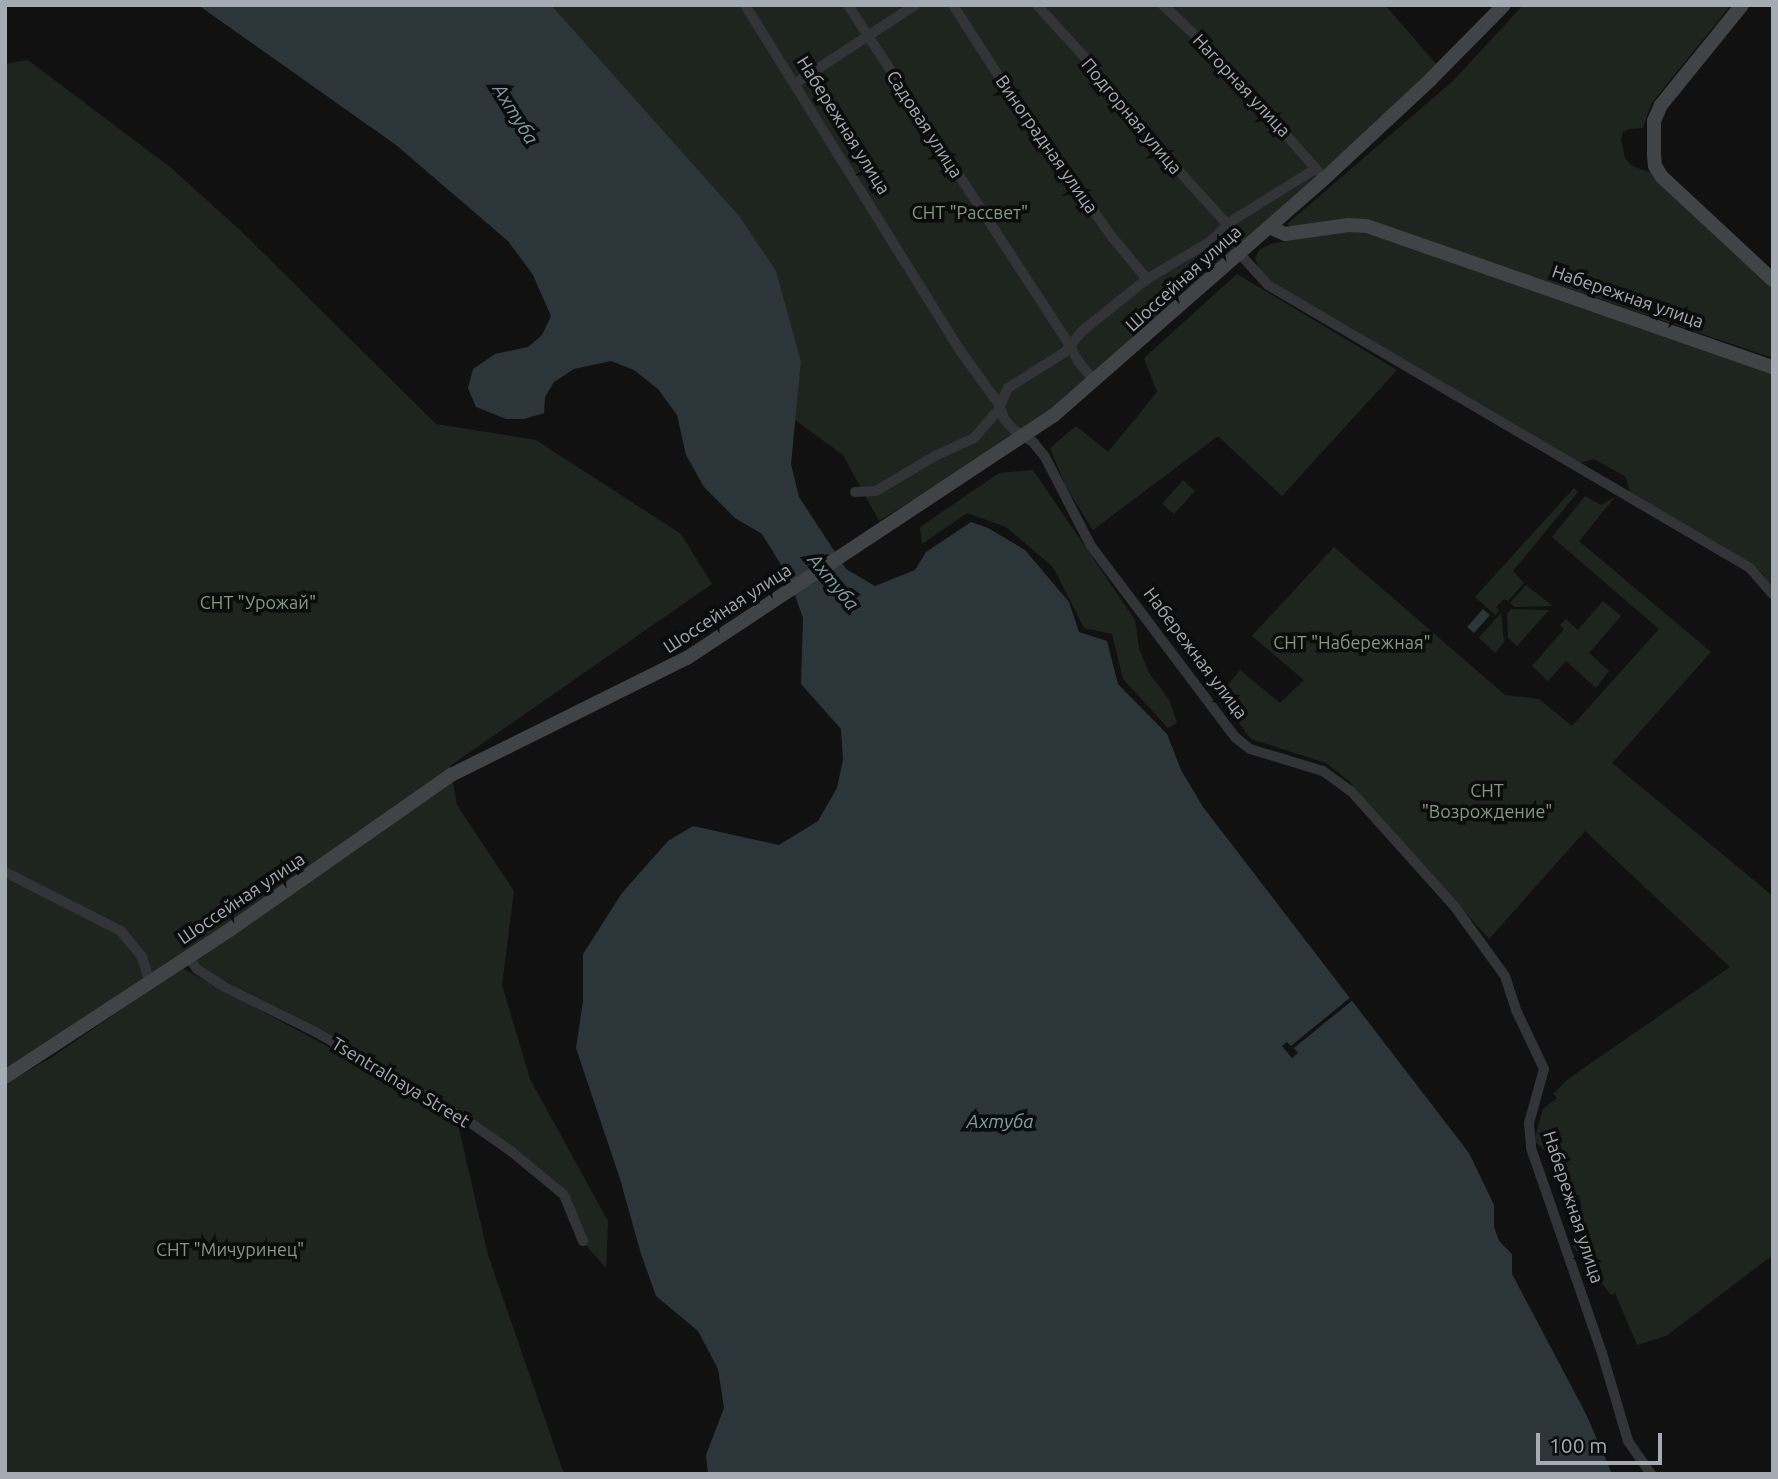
<!DOCTYPE html>
<meta charset="utf-8">
<style>
body{margin:0}
#map{position:relative;width:1778px;height:1479px;overflow:hidden;background:#111112;font-family:Ubuntu,sans-serif}
div>[style]{position:absolute}
.green>*{inset:0;background:#1e251e}
.water>*{inset:0;background:#2c363a}
.pier>*{inset:0;background:#111112}
.street>*{height:10px;margin:-5px;padding:0 5px;transform-origin:5px;border-radius:5px;background:#333437}
.secondary>*{height:14px;margin:-7px;padding:0 7px;transform-origin:7px;border-radius:7px;background:#414447}
span{translate:-50% -50%;white-space:nowrap;text-align:center;line-height:1.15;-webkit-text-stroke:7px #0c0c0d;paint-order:stroke}
.street-label{font-size:18px;color:#a4abb2}
.park-label{font-size:18px;color:#819b7d}
.water-label{font-size:19px;color:#7e9faa;font-style:italic}
.frame{position:absolute;inset:0;border:7px solid #a4abb2;pointer-events:none}
.scale{position:absolute;left:1536px;top:1433px;width:126px;height:32px;box-sizing:border-box;border:4px solid #a4abb2;border-top:0;padding-left:9px;font-size:21px;line-height:24px;white-space:nowrap;color:#a4abb2;-webkit-text-stroke:5px #0c0c0d;paint-order:stroke}
</style>
<div id="map">
<div class="green">
<i style="clip-path:polygon(551px 5px,1385px 5px,1439px 67px,1053px 413px,879px 521px,843px 455px,795px 420px,801px 362px,752px 236px)"></i>
<i style="clip-path:polygon(1523px 5px,1731px 5px,1651px 104px,1643px 128px,1629px 129px,1623px 132px,1621px 140px,1625px 158px,1632px 166px,1655px 174px,1773px 286px,1773px 358px,1368px 220px,1292px 229px,1287px 224px,1453px 81px)"></i>
<i style="clip-path:polygon(28px 60px,170px 167px,242px 232px,436px 424px,536px 440px,681px 534px,712px 584px,450px 766px,457px 805px,514px 891px,502px 985px,530px 1079px,608px 1221px,606px 1268px,582px 1241px,564px 1195px,521px 1153px,318px 1027px,215px 976px,195px 960px,5px 1070px,5px 64px)"></i>
<i style="clip-path:polygon(1359px 230px,1773px 372px,1773px 588px,1761px 572px,1741px 558px,1630px 493px,1626px 477px,1594px 459px,1580px 463px,1427px 374px,1272px 282px,1261px 274px,1255px 258px,1259px 250px,1271px 244px,1336px 231px)"></i>
<i style="clip-path:polygon(1237px 274px,1397px 370px,1282px 496px,1218px 436px,1093px 530px,1066px 487px,1050px 448px,1076px 426px,1108px 452px,1157px 392px,1144px 358px)"></i>
<i style="clip-path:polygon(1033px 470px,1135px 620px,1139px 648px,1149px 673px,1169px 699px,1177px 723px,1168px 728px,1123px 679px,1112px 634px,1084px 628px,1053px 567px,1006px 527px,967px 513px,922px 544px,920px 527px,999px 473px)"></i>
<i style="clip-path:polygon(1183px 480px,1195px 491px,1174px 514px,1162px 504px)"></i>
<i style="clip-path:polygon(1574px 488px,1578px 492px,1513px 571px,1524px 583px,1508px 601px,1504px 599px,1496px 607px,1499px 611px,1495px 615px,1475px 597px)"></i>
<i style="clip-path:polygon(1585px 496px,1601px 505px,1615px 497px,1579px 541px,1711px 652px,1612px 763px,1773px 896px,1773px 1255px,1666px 1336px,1637px 1345px,1615px 1293px,1611px 1295px,1572px 1245px,1581px 1204px,1579px 1195px,1575px 1196px,1565px 1168px,1534px 1141px,1543px 1109px,1557px 1098px,1553px 1094px,1568px 1079px,1730px 967px,1585px 831px,1489px 939px,1348px 780px,1326px 763px,1251px 739px,1219px 696px,1240px 670px,1280px 703px,1304px 680px,1252px 636px,1334px 547px,1505px 695px,1539px 699px,1572px 726px,1659px 629px,1552px 537px)"></i>
<i style="clip-path:polygon(1526px 585px,1553px 606px,1515px 607px,1510px 603px)"></i>
<i style="clip-path:polygon(1603px 601px,1621px 616px,1589px 653px,1609px 671px,1596px 688px,1566px 661px,1548px 681px,1532px 666px,1564px 629px,1560px 625px,1566px 619px,1578px 630px)"></i>
<i style="clip-path:polygon(1511px 609px,1549px 610px,1517px 646px,1508px 638px,1507px 614px)"></i>
<i style="clip-path:polygon(1501px 613px,1504px 642px,1495px 653px,1479px 638px)"></i>
<i style="clip-path:polygon(182px 968px,456px 1116px,488px 1255px,564px 1474px,5px 1474px,5px 1084px,52px 1057px)"></i>
</div>
<div class="water">
<i style="clip-path:polygon(198px 5px,551px 5px,739px 216px,776px 271px,801px 362px,791px 464px,799px 497px,846px 569px,875px 586px,915px 570px,926px 552px,971px 522px,988px 528px,1025px 550px,1069px 602px,1079px 632px,1107px 641px,1118px 684px,1167px 734px,1181px 770px,1203px 807px,1469px 1153px,1494px 1205px,1494px 1227px,1499px 1241px,1512px 1254px,1512px 1274px,1586px 1414px,1612px 1474px,708px 1474px,706px 1455px,724px 1408px,718px 1369px,698px 1331px,656px 1296px,641px 1254px,620px 1179px,576px 1048px,583px 1001px,583px 954px,622px 893px,668px 841px,693px 826px,779px 845px,818px 821px,837px 788px,843px 760px,841px 729px,801px 684px,803px 618px,788px 576px,762px 534px,735px 518px,704px 487px,686px 455px,677px 415px,658px 389px,634px 370px,611px 361px,574px 369px,554px 382px,545px 397px,544px 413px,524px 419px,506px 419px,476px 407px,468px 388px,473px 369px,495px 354px,528px 347px,542px 335px,551px 316px,533px 275px,508px 241px,396px 145px)"></i>
<i style="clip-path:polygon(1483px 609px,1490px 615px,1474px 633px,1467px 627px)"></i>
</div>
<div class="pier">
<i style="clip-path:polygon(1352px 996px,1354px 999px,1294px 1048px,1298px 1053px,1292px 1058px,1282px 1046px,1287px 1042px,1291px 1046px)"></i>
</div>
<div class="street">
<i style="left:745px;top:5px;width:410px;rotate:58.1deg"></i>
<i style="left:962px;top:353px;width:62px;rotate:54.2deg"></i>
<i style="left:998px;top:403px;width:18px;rotate:68deg"></i>
<i style="left:1005px;top:420px;width:13px;rotate:48deg"></i>
<i style="left:1014px;top:430px;width:22px;rotate:32deg"></i>
<i style="left:1033px;top:442px;width:19px;rotate:51deg"></i>
<i style="left:1045px;top:457px;width:100px;rotate:62.7deg"></i>
<i style="left:1091px;top:546px;width:239px;rotate:53deg"></i>
<i style="left:1235px;top:737px;width:19px;rotate:39deg"></i>
<i style="left:1250px;top:749px;width:76px;rotate:16.8deg"></i>
<i style="left:1323px;top:771px;width:34px;rotate:36deg"></i>
<i style="left:1351px;top:791px;width:156px;rotate:48.1deg"></i>
<i style="left:1455px;top:907px;width:85px;rotate:54.1deg"></i>
<i style="left:1505px;top:976px;width:36px;rotate:72deg"></i>
<i style="left:1516px;top:1010px;width:65px;rotate:64.6deg"></i>
<i style="left:1544px;top:1069px;width:56px;rotate:105.5deg"></i>
<i style="left:1529px;top:1123px;width:25px;rotate:85deg"></i>
<i style="left:1531px;top:1148px;width:217px;rotate:70.9deg"></i>
<i style="left:1602px;top:1353px;width:92px;rotate:73.5deg"></i>
<i style="left:1628px;top:1441px;width:40px;rotate:55.1deg"></i>
<i style="left:848px;top:5px;width:399px;rotate:56.9deg"></i>
<i style="left:1066px;top:339px;width:25px;rotate:61deg"></i>
<i style="left:1078px;top:361px;width:27px;rotate:51deg"></i>
<i style="left:953px;top:5px;width:113px;rotate:57.3deg"></i>
<i style="left:1014px;top:100px;width:168px;rotate:54.4deg"></i>
<i style="left:1112px;top:237px;width:55px;rotate:50.2deg"></i>
<i style="left:1037px;top:5px;width:79px;rotate:47.6deg"></i>
<i style="left:1090px;top:63px;width:78px;rotate:52.8deg"></i>
<i style="left:1137px;top:125px;width:135px;rotate:47.7deg"></i>
<i style="left:1163px;top:5px;width:73px;rotate:43.3deg"></i>
<i style="left:1216px;top:55px;width:154px;rotate:48.7deg"></i>
<i style="left:796px;top:83px;width:142px;rotate:-33.2deg"></i>
<i style="left:1239px;top:253px;width:43px;rotate:47.8deg"></i>
<i style="left:1268px;top:285px;width:559px;rotate:30.42deg"></i>
<i style="left:1750px;top:568px;width:35px;rotate:49deg"></i>
<i style="left:855px;top:492px;width:21px;rotate:-3deg"></i>
<i style="left:876px;top:491px;width:69px;rotate:-30.7deg"></i>
<i style="left:935px;top:456px;width:43px;rotate:-24.8deg"></i>
<i style="left:974px;top:438px;width:37px;rotate:-49deg"></i>
<i style="left:998px;top:410px;width:24px;rotate:-66deg"></i>
<i style="left:1008px;top:388px;width:67px;rotate:-32.3deg"></i>
<i style="left:1065px;top:352px;width:26px;rotate:-51deg"></i>
<i style="left:1081px;top:332px;width:85px;rotate:-38.8deg"></i>
<i style="left:1147px;top:279px;width:74px;rotate:-30.7deg"></i>
<i style="left:1211px;top:241px;width:33px;rotate:-43deg"></i>
<i style="left:1235px;top:219px;width:94px;rotate:-32deg"></i>
<i style="left:5px;top:872px;width:130px;rotate:27deg"></i>
<i style="left:121px;top:931px;width:33px;rotate:51deg"></i>
<i style="left:142px;top:957px;width:27px;rotate:73deg"></i>
<i style="left:188px;top:957px;width:15px;rotate:53deg"></i>
<i style="left:197px;top:969px;width:33px;rotate:33deg"></i>
<i style="left:225px;top:987px;width:102px;rotate:26.3deg"></i>
<i style="left:316px;top:1032px;width:173px;rotate:30.3deg"></i>
<i style="left:465px;top:1119px;width:57px;rotate:35.1deg"></i>
<i style="left:512px;top:1152px;width:67px;rotate:39.6deg"></i>
<i style="left:564px;top:1195px;width:50px;rotate:67.6deg"></i>
</div>
<div class="secondary">
<i style="left:1742px;top:5px;width:129px;rotate:129deg"></i>
<i style="left:1661px;top:105px;width:17px;rotate:114deg"></i>
<i style="left:1654px;top:121px;width:34px;rotate:90deg"></i>
<i style="left:1654px;top:155px;width:11px;rotate:85deg"></i>
<i style="left:1655px;top:166px;width:13px;rotate:58deg"></i>
<i style="left:1662px;top:177px;width:151px;rotate:42.9deg"></i>
<i style="left:1269px;top:227px;width:17px;rotate:24deg"></i>
<i style="left:1285px;top:234px;width:64px;rotate:-8.1deg"></i>
<i style="left:1348px;top:225px;width:19px;rotate:3deg"></i>
<i style="left:1367px;top:226px;width:430px;rotate:19.2deg"></i>
<i style="left:5px;top:1077px;width:270px;rotate:-33.2deg"></i>
<i style="left:231px;top:929px;width:269px;rotate:-35deg"></i>
<i style="left:451px;top:775px;width:263px;rotate:-26.4deg"></i>
<i style="left:687px;top:658px;width:439px;rotate:-33.5deg"></i>
<i style="left:1053px;top:416px;width:361px;rotate:-41.2deg"></i>
<i style="left:1325px;top:178px;width:144px;rotate:-43deg"></i>
<i style="left:1430px;top:80px;width:105px;rotate:-45.4deg"></i>
</div>
<div class="street-label">
<span style="left:1242px;top:85px;rotate:47deg">Нагорная улица</span>
<span style="left:1132px;top:116px;rotate:50deg">Подгорная улица</span>
<span style="left:925px;top:124px;rotate:57deg">Садовая улица</span>
<span style="left:844px;top:125px;rotate:58deg">Набережная улица</span>
<span style="left:1047px;top:144px;rotate:55deg">Виноградная улица</span>
<span style="left:1183px;top:278px;rotate:-42deg">Шоссейная улица</span>
<span style="left:1628px;top:296px;rotate:19deg">Набережная улица</span>
<span style="left:727px;top:608px;rotate:-33deg">Шоссейная улица</span>
<span style="left:1196px;top:653px;rotate:53deg">Набережная улица</span>
<span style="left:241px;top:898px;rotate:-34deg">Шоссейная улица</span>
<span style="left:401px;top:1082px;rotate:31deg">Tsentralnaya Street</span>
<span style="left:1574px;top:1207px;rotate:72deg">Набережная улица</span>
</div>
<div class="park-label">
<span style="left:970px;top:212px">СНТ "Рассвет"</span>
<span style="left:258px;top:602px">СНТ "Урожай"</span>
<span style="left:1352px;top:642px">СНТ "Набережная"</span>
<span style="left:1487px;top:801px">СНТ<br>"Возрождение"</span>
<span style="left:230px;top:1249px">СНТ "Мичуринец"</span>
</div>
<div class="water-label">
<span style="left:515px;top:114px;rotate:58deg">Ахтуба</span>
<span style="left:833px;top:582px;rotate:50deg">Ахтуба</span>
<span style="left:1000px;top:1122px">Ахтуба</span>
</div>
<div class="frame"></div>
<div class="scale">100 m</div>
</div>
